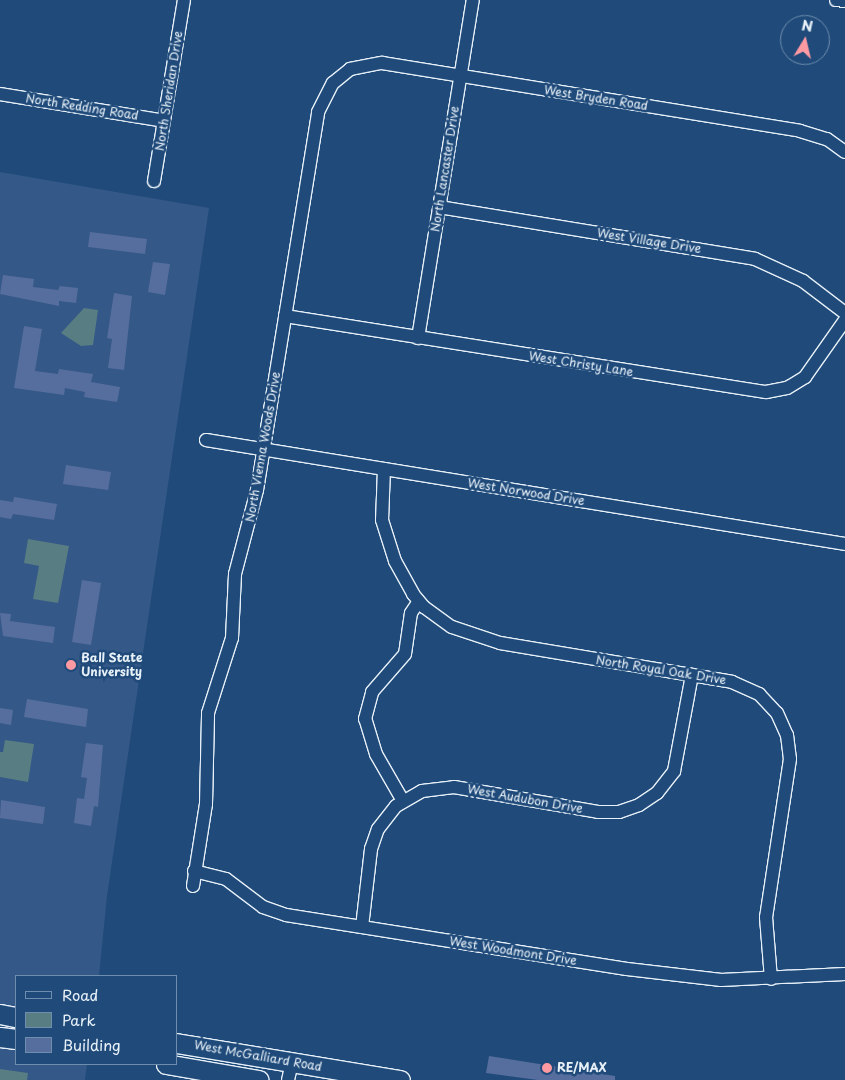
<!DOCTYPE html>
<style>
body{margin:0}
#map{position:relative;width:845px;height:1080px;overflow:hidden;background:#1f4a7a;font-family:"Playpen Sans",sans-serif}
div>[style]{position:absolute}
.built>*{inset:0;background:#345887}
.green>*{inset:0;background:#587d83}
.building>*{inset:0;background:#566e9e}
.roads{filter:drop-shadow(1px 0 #e8f1f8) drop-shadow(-1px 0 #e8f1f8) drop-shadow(0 1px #e8f1f8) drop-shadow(0 -1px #e8f1f8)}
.street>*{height:12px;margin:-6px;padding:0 6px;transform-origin:6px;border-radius:6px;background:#1f4a7a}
.primary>*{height:19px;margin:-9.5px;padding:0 9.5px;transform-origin:9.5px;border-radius:9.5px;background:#1f4a7a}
.dots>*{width:14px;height:14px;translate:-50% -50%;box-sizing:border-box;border:2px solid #1f4a7a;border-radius:50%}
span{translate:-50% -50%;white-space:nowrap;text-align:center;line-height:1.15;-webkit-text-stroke:5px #1f4a7a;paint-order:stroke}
.street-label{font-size:12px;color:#e8f1f8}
.poi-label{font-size:12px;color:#e8f1f8;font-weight:700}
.left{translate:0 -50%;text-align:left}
.legend{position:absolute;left:15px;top:975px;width:162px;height:90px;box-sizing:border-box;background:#1f4a7a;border:1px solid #6f8dac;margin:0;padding:6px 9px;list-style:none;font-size:15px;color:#e8f1f8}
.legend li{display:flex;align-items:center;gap:10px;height:25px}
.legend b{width:25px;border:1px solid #6f8dac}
.north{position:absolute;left:780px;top:15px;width:50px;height:50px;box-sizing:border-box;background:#1f4a7a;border:1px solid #6f8dac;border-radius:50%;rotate:9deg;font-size:14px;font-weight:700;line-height:20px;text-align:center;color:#e8f1f8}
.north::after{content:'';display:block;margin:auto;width:18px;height:22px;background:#ff9aa2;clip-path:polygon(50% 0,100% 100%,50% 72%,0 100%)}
</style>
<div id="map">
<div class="built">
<i style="clip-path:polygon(0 172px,209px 208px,107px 896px,99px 976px,16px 976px,16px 1064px,87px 1064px,85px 1080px,0 1080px)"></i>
</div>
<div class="green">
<i style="clip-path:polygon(84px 308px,98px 310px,93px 345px,81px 346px,61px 333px)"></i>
<i style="clip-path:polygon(28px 539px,69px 546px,58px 603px,33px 599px,39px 566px,24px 563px)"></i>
<i style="clip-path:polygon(5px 740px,34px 744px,28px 782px,0 777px,0 752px,3px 752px)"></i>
<i style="clip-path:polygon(0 1069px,28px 1073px,27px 1080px,0 1080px)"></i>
</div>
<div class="building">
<i style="clip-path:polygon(90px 232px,147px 239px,145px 254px,88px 247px)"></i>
<i style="clip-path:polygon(153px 262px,170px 264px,165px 295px,148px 292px)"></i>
<i style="clip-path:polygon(3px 275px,34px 279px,33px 287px,58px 290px,60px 286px,78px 288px,76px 303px,59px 301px,59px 306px,0 294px)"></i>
<i style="clip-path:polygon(114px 293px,132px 296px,124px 370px,108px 368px,112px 339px,107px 338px)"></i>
<i style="clip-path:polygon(24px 326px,42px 329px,35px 371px,58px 374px,59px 369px,93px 374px,91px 382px,120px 387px,117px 402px,84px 397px,85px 392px,65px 388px,64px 395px,14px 388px)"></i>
<i style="clip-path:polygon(66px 465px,111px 472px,108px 490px,63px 484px)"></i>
<i style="clip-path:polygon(14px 497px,57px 504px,54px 520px,13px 514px,11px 519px,0 517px,0 500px,13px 502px)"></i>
<i style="clip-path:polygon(82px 580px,101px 583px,91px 645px,72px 642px)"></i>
<i style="clip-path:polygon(0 613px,11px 614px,10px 621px,55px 627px,53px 643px,3px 636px)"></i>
<i style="clip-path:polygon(27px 699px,88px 709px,86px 727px,24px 717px)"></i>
<i style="clip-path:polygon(0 708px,13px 710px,11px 725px,0 723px)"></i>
<i style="clip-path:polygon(86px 743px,103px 745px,98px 807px,94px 806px,91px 826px,74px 823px,77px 798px,84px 799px,87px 778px,81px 777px)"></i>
<i style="clip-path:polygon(1px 800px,45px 807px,43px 824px,0 818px)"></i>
<i style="clip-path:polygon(489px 1056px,615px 1076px,615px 1080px,538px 1080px,486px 1073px)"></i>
</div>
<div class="roads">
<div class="street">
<i style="left:836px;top:0;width:9px;rotate:6deg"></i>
<i style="left:0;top:94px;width:166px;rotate:9.3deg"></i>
<i style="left:154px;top:181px;width:183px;rotate:-80.6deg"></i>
<i style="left:439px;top:207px;width:320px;rotate:9.3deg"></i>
<i style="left:755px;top:259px;width:53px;rotate:24.6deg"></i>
<i style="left:803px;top:281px;width:53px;rotate:37.3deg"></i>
<i style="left:285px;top:316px;width:487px;rotate:9deg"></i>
<i style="left:766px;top:392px;width:21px;rotate:-11deg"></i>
<i style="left:787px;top:388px;width:21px;rotate:-31deg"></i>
<i style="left:805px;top:377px;width:70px;rotate:-54.9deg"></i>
<i style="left:418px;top:338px;width:342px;rotate:-80.8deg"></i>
<i style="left:206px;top:440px;width:647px;rotate:9.24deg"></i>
<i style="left:384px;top:469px;width:51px;rotate:92.2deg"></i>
<i style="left:382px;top:520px;width:43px;rotate:72.4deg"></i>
<i style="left:395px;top:561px;width:38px;rotate:61deg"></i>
<i style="left:413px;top:594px;width:17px;rotate:50deg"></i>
<i style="left:424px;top:607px;width:34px;rotate:36deg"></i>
<i style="left:452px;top:627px;width:51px;rotate:18.4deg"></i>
<i style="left:500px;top:643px;width:235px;rotate:9.5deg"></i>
<i style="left:732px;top:682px;width:30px;rotate:24deg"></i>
<i style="left:759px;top:694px;width:26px;rotate:47deg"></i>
<i style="left:777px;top:713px;width:24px;rotate:66deg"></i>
<i style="left:787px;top:735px;width:24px;rotate:83deg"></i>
<i style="left:790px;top:759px;width:160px;rotate:98.6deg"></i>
<i style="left:766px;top:917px;width:62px;rotate:85.4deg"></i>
<i style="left:403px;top:801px;width:54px;rotate:-119.9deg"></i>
<i style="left:376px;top:754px;width:37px;rotate:-107deg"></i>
<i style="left:365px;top:719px;width:28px;rotate:-75deg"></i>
<i style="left:372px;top:692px;width:50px;rotate:-49deg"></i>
<i style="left:405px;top:654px;width:41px;rotate:-81.7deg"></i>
<i style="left:411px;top:613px;width:14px;rotate:-56deg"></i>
<i style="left:194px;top:871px;width:33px;rotate:14deg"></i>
<i style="left:226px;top:879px;width:46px;rotate:37.1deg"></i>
<i style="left:263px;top:907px;width:24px;rotate:19deg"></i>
<i style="left:286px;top:915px;width:345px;rotate:9deg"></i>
<i style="left:627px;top:969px;width:95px;rotate:6.7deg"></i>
<i style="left:721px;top:980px;width:124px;rotate:-2.8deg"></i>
<i style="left:193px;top:886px;width:83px;rotate:-81deg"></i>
<i style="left:206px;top:804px;width:91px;rotate:-88.7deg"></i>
<i style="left:208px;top:713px;width:79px;rotate:-72.3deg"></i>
<i style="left:232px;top:638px;width:64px;rotate:-87.3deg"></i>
<i style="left:235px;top:574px;width:87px;rotate:-75.3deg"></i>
<i style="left:257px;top:490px;width:383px;rotate:-80.8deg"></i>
<i style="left:318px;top:112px;width:33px;rotate:-63deg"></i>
<i style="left:333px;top:83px;width:22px;rotate:-39deg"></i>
<i style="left:350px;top:69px;width:33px;rotate:-11deg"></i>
<i style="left:382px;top:63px;width:423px;rotate:9.2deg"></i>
<i style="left:800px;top:131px;width:28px;rotate:17deg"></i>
<i style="left:827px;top:139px;width:22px;rotate:36deg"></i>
<i style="left:362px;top:927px;width:79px;rotate:-83.4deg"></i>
<i style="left:371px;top:849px;width:21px;rotate:-71deg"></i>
<i style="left:378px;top:829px;width:29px;rotate:-52deg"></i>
<i style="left:396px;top:806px;width:30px;rotate:-30deg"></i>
<i style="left:422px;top:791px;width:32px;rotate:-7deg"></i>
<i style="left:454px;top:787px;width:146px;rotate:9.8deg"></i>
<i style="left:598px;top:812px;width:21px"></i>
<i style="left:619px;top:812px;width:21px;rotate:-19deg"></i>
<i style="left:639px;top:805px;width:22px;rotate:-34deg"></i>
<i style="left:657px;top:793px;width:28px;rotate:-52deg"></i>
<i style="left:674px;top:771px;width:98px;rotate:-79.4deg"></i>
<i style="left:288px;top:1080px;width:18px;rotate:-77deg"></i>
</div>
<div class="primary">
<i style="left:0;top:1014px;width:16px;rotate:11deg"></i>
<i style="left:0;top:1037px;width:16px;rotate:7deg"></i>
<i style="left:176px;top:1043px;width:227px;rotate:9.4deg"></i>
<i style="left:166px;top:1064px;width:94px;rotate:9.8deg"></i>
</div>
</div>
<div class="dots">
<i style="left:71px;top:665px;background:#ff9aa2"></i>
<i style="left:547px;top:1068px;background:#ff9aa2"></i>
</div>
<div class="street-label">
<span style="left:169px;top:91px;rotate:-81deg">North Sheridan Drive</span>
<span style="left:596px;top:98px;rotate:9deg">West Bryden Road</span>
<span style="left:82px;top:107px;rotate:9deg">North Redding Road</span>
<span style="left:445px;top:169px;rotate:-81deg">North Lancaster Drive</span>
<span style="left:649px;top:241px;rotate:9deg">West Village Drive</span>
<span style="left:581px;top:364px;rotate:9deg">West Christy Lane</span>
<span style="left:263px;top:447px;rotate:-80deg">North Vienna Woods Drive</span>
<span style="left:526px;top:492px;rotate:9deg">West Norwood Drive</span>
<span style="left:661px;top:670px;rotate:9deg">North Royal Oak Drive</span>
<span style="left:525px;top:799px;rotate:10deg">West Audubon Drive</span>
<span style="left:513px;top:951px;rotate:9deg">West Woodmont Drive</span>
<span style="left:258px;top:1056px;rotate:10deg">West McGalliard Road</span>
</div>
<div class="poi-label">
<span class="left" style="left:81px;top:665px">Ball State<br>University</span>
<span class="left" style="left:557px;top:1068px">RE/MAX</span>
</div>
<ul class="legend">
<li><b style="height:6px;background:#1f4a7a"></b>Road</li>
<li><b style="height:14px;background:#587d83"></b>Park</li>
<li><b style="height:14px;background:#566e9e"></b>Building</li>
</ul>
<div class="north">N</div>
</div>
